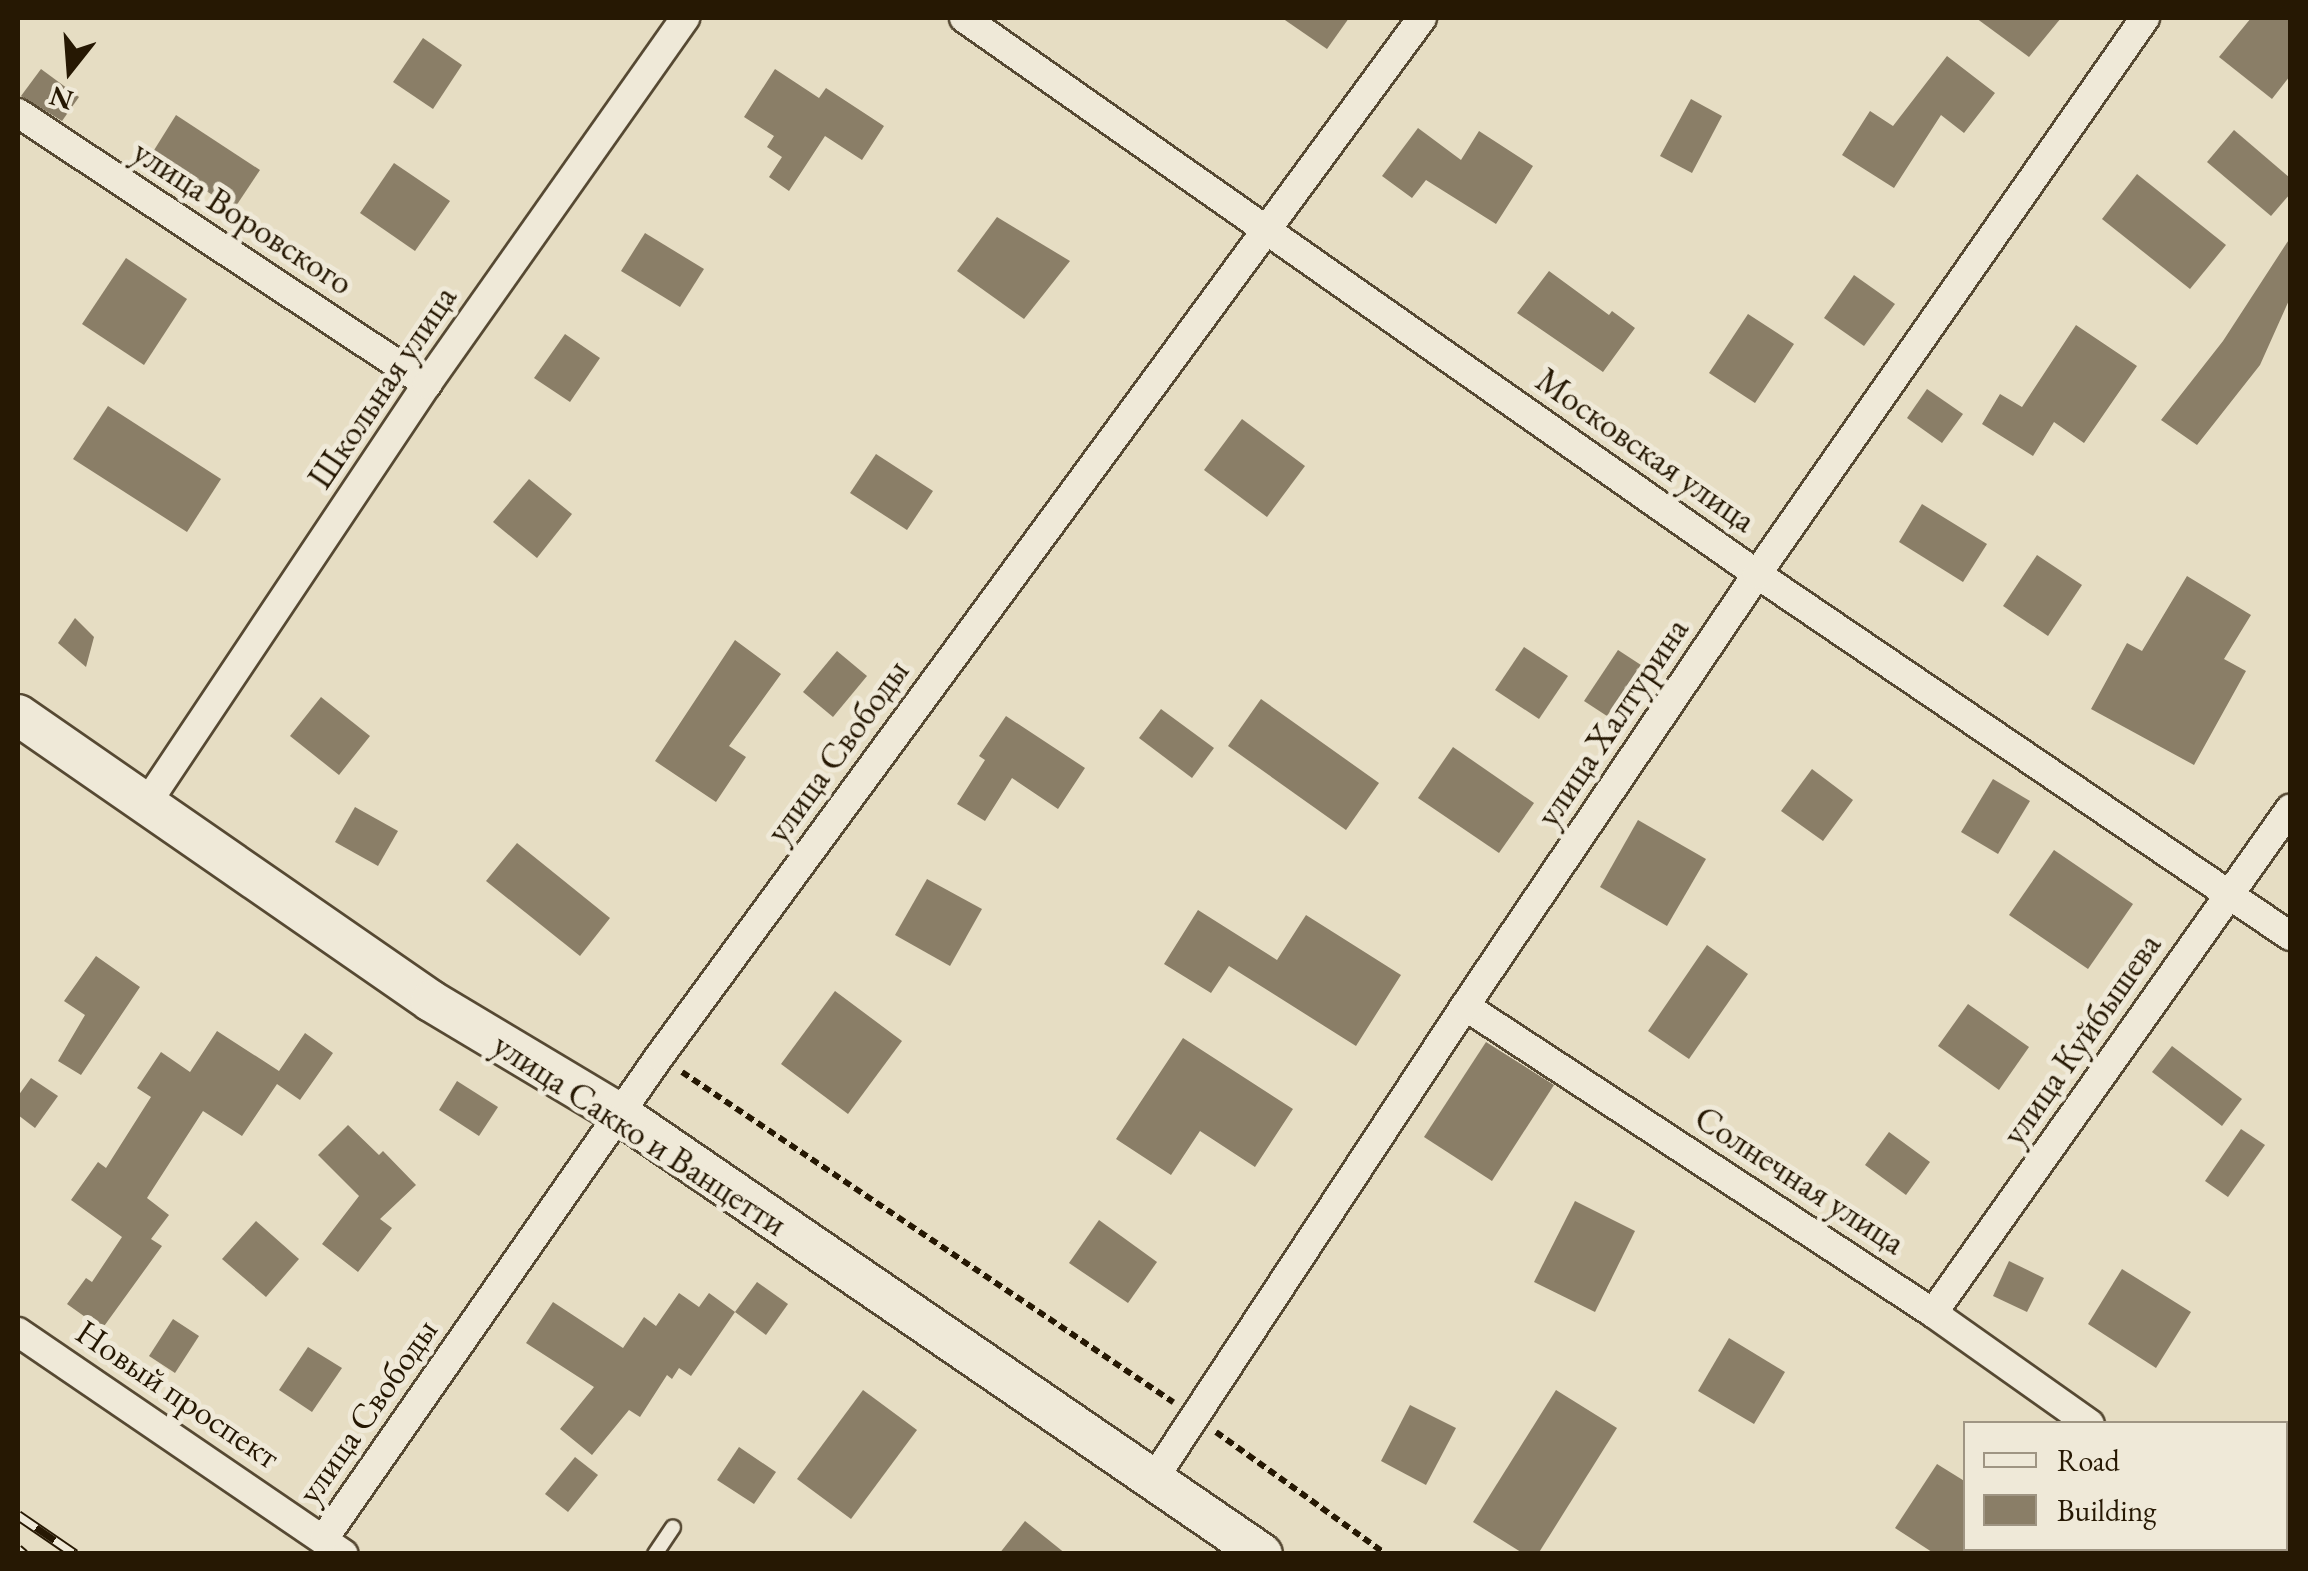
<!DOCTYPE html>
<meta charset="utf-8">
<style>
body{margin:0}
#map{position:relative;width:2308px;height:1571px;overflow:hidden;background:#e6ddc3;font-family:"EB Garamond",serif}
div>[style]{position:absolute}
.building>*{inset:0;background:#8a7e67}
.path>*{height:6px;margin-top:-3px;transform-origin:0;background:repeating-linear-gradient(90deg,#261803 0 8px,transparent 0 13px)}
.roads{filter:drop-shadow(2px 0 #564933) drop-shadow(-2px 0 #564933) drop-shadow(0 2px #564933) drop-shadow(0 -2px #564933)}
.lane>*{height:14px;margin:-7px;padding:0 7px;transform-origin:7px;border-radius:7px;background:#efe9d8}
.street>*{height:28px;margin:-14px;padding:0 14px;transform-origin:14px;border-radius:14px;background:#efe9d8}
.secondary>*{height:40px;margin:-20px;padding:0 20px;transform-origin:20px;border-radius:20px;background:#efe9d8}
.rail>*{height:11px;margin-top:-5.5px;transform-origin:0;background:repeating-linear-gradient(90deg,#efe9d8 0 22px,#261803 0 44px);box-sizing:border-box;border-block:2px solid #261803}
span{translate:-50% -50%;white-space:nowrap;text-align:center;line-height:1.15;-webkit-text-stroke:10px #efe9d8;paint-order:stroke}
.street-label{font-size:35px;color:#261803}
.frame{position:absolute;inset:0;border:20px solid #261803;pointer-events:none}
.legend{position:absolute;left:1963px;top:1421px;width:325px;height:130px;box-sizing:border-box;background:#efe9d8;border:2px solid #9f9583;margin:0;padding:12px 18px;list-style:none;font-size:30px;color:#261803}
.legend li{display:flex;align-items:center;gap:20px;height:50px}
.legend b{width:50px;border:2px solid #9f9583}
.north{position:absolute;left:20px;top:20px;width:100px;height:100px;-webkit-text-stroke:8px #efe9d8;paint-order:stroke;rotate:197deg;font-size:28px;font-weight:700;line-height:40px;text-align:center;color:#261803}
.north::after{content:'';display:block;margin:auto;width:35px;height:45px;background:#261803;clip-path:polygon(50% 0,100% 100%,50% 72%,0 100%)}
</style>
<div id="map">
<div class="building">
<i style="clip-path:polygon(1282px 18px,1349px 18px,1327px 49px)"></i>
<i style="clip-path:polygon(1976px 18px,2061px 18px,2029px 57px)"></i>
<i style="clip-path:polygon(2251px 18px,2290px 18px,2290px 76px,2272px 99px,2219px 57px)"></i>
<i style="clip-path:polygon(423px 38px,462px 65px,433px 109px,393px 82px)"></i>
<i style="clip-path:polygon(1947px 56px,1995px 93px,1964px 133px,1941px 115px,1894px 188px,1842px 155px,1870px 111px,1893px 126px)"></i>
<i style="clip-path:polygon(41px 69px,79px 97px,62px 121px,21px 96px)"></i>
<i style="clip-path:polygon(775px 69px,819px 98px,826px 88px,884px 126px,862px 160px,825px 136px,789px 191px,769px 177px,782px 157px,767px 147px,774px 136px,744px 117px)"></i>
<i style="clip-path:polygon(1691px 99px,1722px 116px,1692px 173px,1660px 156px)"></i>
<i style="clip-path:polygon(176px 115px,260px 170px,234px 209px,151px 155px)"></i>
<i style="clip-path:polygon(1418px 128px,1461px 160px,1479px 131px,1533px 166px,1496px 224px,1426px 180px,1412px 198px,1382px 176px)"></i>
<i style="clip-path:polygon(2234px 130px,2290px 178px,2290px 194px,2271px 216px,2207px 162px)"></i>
<i style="clip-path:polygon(394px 163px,450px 201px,415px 251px,360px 213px)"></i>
<i style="clip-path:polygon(2137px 174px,2226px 245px,2190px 289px,2102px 219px)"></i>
<i style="clip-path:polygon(997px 217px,1070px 261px,1024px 319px,957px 271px)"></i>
<i style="clip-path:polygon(645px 233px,704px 269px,680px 307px,621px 271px)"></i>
<i style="clip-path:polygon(2290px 238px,2290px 298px,2260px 365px,2197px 445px,2161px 420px,2223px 341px)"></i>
<i style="clip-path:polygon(126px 258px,187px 299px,144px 365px,82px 324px)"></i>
<i style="clip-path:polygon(1549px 271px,1609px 315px,1612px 311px,1635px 328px,1603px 372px,1517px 313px)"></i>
<i style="clip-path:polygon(1854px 275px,1895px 304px,1864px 346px,1824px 318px)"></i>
<i style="clip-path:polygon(1748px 314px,1794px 344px,1755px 403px,1709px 373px)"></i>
<i style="clip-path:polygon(2076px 325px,2137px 366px,2084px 443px,2054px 422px,2033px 456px,1982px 424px,2000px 394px,2022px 407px)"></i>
<i style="clip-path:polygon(565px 334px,600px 358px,570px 402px,534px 378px)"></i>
<i style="clip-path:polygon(1927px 389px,1963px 414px,1942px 443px,1907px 418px)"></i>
<i style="clip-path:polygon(108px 406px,221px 479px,187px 532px,73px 459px)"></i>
<i style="clip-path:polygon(1242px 419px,1305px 466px,1267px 517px,1204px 470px)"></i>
<i style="clip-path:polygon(876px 454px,933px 491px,907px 530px,850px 493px)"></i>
<i style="clip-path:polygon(529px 479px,572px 514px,537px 558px,493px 522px)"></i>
<i style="clip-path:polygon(1922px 504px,1987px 544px,1963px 582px,1899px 542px)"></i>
<i style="clip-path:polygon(2037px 555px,2082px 585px,2048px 636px,2003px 606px)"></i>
<i style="clip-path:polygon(2187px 576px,2251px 615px,2224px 659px,2246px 671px,2194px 765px,2091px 709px,2127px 643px,2142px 651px)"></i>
<i style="clip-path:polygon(75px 618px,94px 637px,86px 667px,58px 643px)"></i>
<i style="clip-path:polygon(735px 640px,781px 674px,729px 746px,746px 757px,716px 802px,655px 761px)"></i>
<i style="clip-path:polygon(1524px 647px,1568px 676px,1539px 719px,1495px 690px)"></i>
<i style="clip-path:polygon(1618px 650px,1641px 665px,1607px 716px,1584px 701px)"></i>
<i style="clip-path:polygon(837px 651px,867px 676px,833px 717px,803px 692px)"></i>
<i style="clip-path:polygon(321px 697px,370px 736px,339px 775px,290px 736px)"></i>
<i style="clip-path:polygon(1261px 699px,1379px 783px,1346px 830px,1228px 746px)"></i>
<i style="clip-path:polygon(1161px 709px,1214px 748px,1192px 778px,1139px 738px)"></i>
<i style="clip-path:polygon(1006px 716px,1085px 768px,1058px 809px,1012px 778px,985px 821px,957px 804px,985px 760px,979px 756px)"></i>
<i style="clip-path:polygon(1453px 747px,1534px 803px,1499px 853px,1418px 798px)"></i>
<i style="clip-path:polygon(1812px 769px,1853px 800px,1823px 841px,1781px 811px)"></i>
<i style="clip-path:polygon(1993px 779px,2030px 801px,1998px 854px,1961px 832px)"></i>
<i style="clip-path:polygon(355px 807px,398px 831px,378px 866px,335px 842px)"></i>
<i style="clip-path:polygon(1638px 820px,1706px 859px,1667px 926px,1600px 887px)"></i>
<i style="clip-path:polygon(517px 843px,610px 918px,580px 956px,486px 881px)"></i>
<i style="clip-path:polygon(2054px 850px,2133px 904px,2088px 969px,2009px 915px)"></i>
<i style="clip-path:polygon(927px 879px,982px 909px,950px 966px,895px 935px)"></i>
<i style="clip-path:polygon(1198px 910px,1277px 960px,1306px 915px,1401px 975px,1356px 1046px,1229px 966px,1211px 993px,1164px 964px)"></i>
<i style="clip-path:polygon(1707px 945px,1748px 974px,1689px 1059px,1648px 1031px)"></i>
<i style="clip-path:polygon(96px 956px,140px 987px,81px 1075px,58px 1061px,85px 1015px,64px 1001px)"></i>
<i style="clip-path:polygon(835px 991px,902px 1041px,848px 1114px,781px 1064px)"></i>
<i style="clip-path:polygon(1968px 1004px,2029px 1047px,1999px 1090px,1938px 1046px)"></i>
<i style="clip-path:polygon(217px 1031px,279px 1071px,305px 1033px,333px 1053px,300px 1100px,277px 1084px,242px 1136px,203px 1111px,147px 1198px,169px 1215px,151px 1239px,162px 1246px,102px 1329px,67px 1304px,86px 1278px,92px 1282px,122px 1237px,71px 1200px,98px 1162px,106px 1168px,151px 1097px,137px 1088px,161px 1052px,190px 1072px)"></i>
<i style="clip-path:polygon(1183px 1038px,1293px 1109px,1255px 1167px,1200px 1131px,1171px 1175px,1116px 1139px)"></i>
<i style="clip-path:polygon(1486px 1042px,1554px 1085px,1492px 1181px,1424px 1137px)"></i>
<i style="clip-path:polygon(2172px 1046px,2242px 1099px,2222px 1126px,2152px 1072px)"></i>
<i style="clip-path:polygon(31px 1078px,58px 1096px,35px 1128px,18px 1115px,18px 1096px)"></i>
<i style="clip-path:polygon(457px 1081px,498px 1107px,479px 1136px,439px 1110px)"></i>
<i style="clip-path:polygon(348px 1125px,379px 1155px,383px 1151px,416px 1185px,380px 1219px,392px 1228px,358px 1272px,322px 1244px,359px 1196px,318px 1155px)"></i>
<i style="clip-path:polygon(2241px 1129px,2265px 1145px,2228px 1197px,2205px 1181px)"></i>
<i style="clip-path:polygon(1889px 1132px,1930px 1162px,1906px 1195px,1865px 1165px)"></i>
<i style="clip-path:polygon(1575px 1201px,1635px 1231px,1595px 1312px,1534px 1282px)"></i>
<i style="clip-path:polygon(1099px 1220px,1157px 1262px,1128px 1303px,1069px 1263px)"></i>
<i style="clip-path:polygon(256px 1221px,299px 1259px,266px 1297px,222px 1259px)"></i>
<i style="clip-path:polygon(2009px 1261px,2044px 1278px,2027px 1312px,1993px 1296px)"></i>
<i style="clip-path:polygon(2122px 1269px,2191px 1312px,2156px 1368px,2088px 1324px)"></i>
<i style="clip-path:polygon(757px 1282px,788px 1304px,766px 1335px,735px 1312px)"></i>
<i style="clip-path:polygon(679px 1293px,699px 1307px,709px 1293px,735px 1312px,691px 1376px,679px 1368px,672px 1379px,667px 1375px,640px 1417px,629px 1410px,592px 1455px,560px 1429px,594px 1387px,526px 1343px,553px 1302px,623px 1348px,644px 1317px,656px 1326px)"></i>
<i style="clip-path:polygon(173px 1319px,199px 1336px,175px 1373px,149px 1356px)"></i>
<i style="clip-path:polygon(1729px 1338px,1785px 1372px,1754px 1424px,1698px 1391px)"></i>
<i style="clip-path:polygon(308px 1347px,342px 1368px,312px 1412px,279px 1390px)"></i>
<i style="clip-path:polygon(863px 1390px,917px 1430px,851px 1519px,797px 1479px)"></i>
<i style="clip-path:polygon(1556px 1390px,1617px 1428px,1538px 1554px,1524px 1554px,1473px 1522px)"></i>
<i style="clip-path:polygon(1410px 1405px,1456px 1428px,1426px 1485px,1381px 1461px)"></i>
<i style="clip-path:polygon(739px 1447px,776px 1472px,754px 1504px,717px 1480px)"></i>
<i style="clip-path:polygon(575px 1457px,598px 1475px,568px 1512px,545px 1494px)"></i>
<i style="clip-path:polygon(1937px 1464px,1966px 1482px,1966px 1554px,1935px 1554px,1895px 1528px)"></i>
<i style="clip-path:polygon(1025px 1521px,1066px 1554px,999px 1554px)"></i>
</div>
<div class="path">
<i style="left:682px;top:1072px;width:592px;rotate:33.9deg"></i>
<i style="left:1216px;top:1432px;width:209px;rotate:35.7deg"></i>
</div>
<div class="roads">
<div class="lane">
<i style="left:655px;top:1554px;width:32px;rotate:-56deg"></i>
</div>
<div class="street">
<i style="left:964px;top:18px;width:968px;rotate:35.04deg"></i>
<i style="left:1757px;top:574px;width:644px;rotate:34.18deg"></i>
<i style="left:18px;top:113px;width:491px;rotate:33.5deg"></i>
<i style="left:147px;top:803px;width:504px;rotate:-56.25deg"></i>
<i style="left:427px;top:384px;width:448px;rotate:-54.8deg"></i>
<i style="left:1465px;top:1006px;width:560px;rotate:33.26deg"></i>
<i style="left:1933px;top:1313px;width:192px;rotate:35.3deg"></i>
<i style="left:1933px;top:1313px;width:618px;rotate:-54.69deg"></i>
<i style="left:18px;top:1332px;width:394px;rotate:34.3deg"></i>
<i style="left:1155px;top:1477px;width:564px;rotate:-56.65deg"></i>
<i style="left:1465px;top:1006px;width:521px;rotate:-55.94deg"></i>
<i style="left:1757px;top:574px;width:678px;rotate:-55.09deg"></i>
<i style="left:325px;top:1537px;width:585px;rotate:-55.17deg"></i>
<i style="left:659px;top:1057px;width:1289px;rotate:-53.71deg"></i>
<i style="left:2266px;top:1548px;width:9px;rotate:41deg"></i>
</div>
<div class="secondary">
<i style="left:18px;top:715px;width:502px;rotate:34.7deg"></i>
<i style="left:431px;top:1001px;width:220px;rotate:30.9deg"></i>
<i style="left:620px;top:1114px;width:778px;rotate:34.43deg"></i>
</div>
</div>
<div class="rail">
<i style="left:18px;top:1515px;width:69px;rotate:34.4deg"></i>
<i style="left:18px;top:1549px;width:8px;rotate:40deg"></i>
</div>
<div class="street-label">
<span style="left:243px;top:217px;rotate:33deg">улица Воровского</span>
<span style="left:382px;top:387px;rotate:-56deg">Школьная улица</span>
<span style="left:1646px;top:450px;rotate:35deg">Московская улица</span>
<span style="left:1612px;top:722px;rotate:-56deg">улица Халтурина</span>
<span style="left:837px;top:751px;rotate:-54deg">улица Свободы</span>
<span style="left:2081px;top:1039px;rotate:-55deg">улица Куйбышева</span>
<span style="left:640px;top:1134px;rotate:33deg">улица Сакко и Ванцетти</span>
<span style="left:1800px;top:1180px;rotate:33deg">Солнечная улица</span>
<span style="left:178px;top:1394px;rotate:34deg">Новый проспект</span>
<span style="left:367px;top:1411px;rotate:-55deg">улица Свободы</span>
</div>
<div class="frame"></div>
<ul class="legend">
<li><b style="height:12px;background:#efe9d8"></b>Road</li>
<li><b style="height:28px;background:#8a7e67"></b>Building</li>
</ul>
<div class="north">N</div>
</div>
